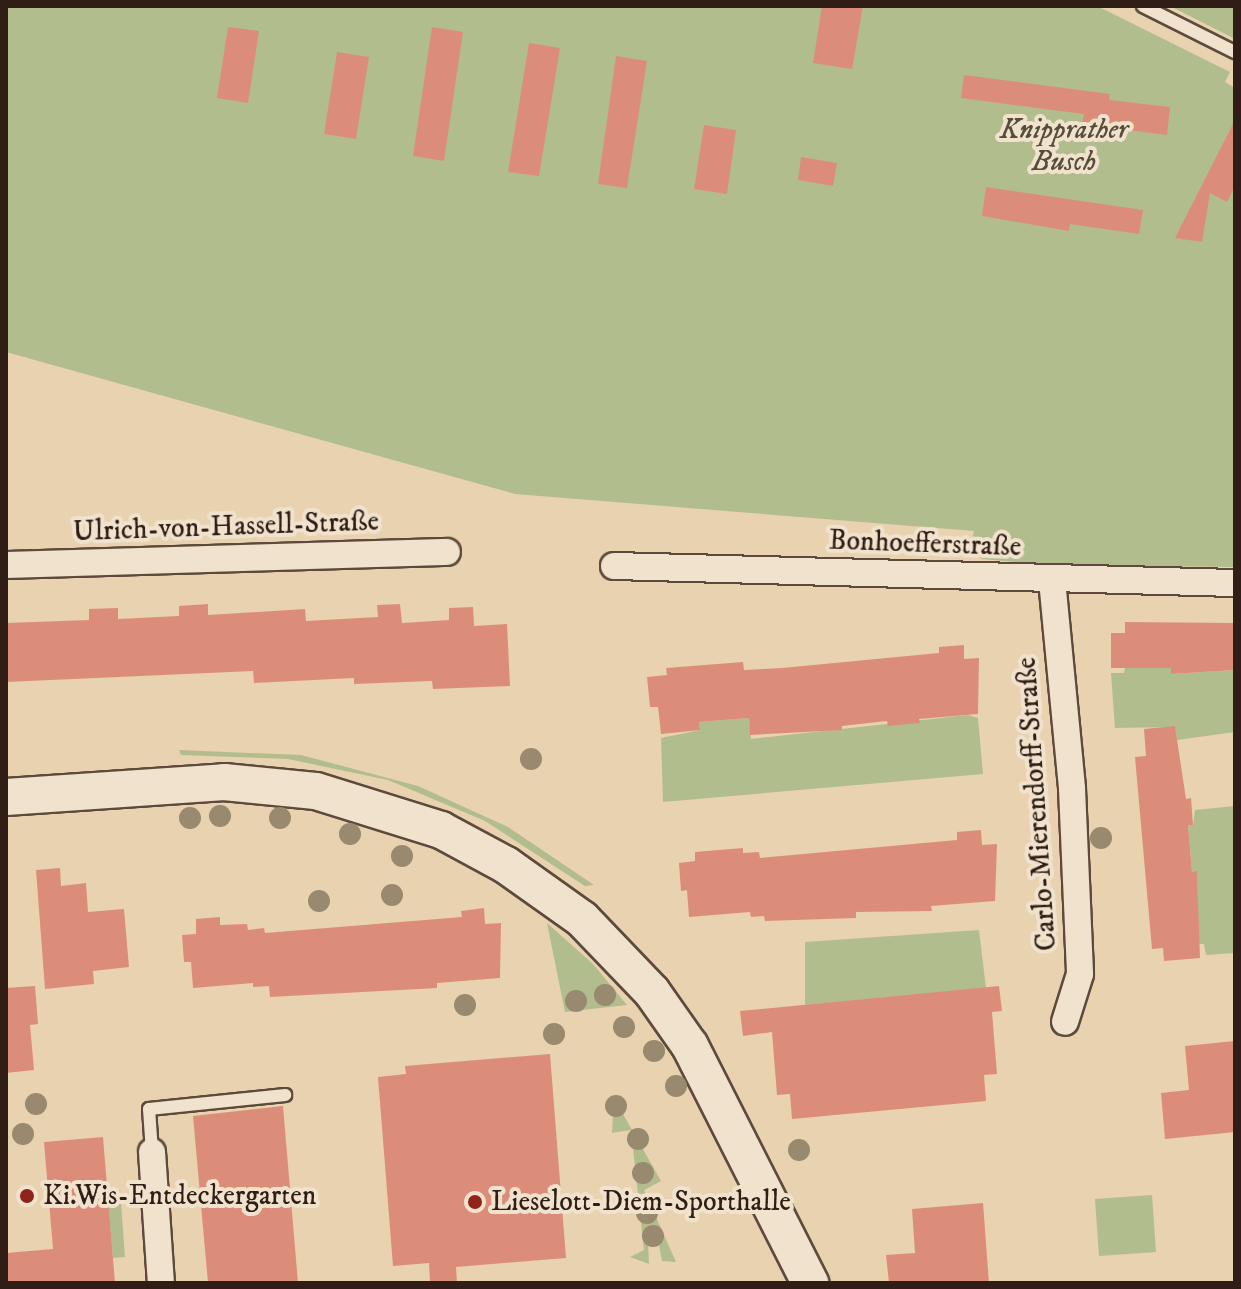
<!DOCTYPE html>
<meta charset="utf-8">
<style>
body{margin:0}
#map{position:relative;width:1241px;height:1289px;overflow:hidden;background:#e8d2b0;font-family:"IM FELL DW Pica",serif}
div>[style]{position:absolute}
.green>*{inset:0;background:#b2bd8e}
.building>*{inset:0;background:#dc8d7a}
.roads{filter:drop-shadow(2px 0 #5d4a3c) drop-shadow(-2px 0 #5d4a3c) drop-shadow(0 2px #5d4a3c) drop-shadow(0 -2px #5d4a3c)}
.lane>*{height:12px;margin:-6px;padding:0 6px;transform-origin:6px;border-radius:6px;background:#f0e2cc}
.street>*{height:26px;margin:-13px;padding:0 13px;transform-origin:13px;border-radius:13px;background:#f0e2cc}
.secondary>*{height:36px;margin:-18px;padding:0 18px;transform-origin:18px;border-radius:18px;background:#f0e2cc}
.trees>*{width:22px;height:22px;margin:-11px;border-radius:50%;background:#98896f}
.dots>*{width:22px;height:22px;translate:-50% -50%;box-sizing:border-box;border:4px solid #f0e2cc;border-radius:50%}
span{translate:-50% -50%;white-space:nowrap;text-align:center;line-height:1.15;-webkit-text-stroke:8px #f0e2cc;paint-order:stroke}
.park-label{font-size:28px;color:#564d3a;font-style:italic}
.street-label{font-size:28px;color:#2f1d16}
.poi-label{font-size:28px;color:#2f1d16}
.left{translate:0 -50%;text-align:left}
.frame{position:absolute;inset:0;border:8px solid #2f1d16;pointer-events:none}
</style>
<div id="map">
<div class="green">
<i style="clip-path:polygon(6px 6px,1097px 6px,1230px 72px,1225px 82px,1235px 88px,1235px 567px,1048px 565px,982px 559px,969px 552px,974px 531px,515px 494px,6px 352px)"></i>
<i style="clip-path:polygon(1170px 6px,1235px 6px,1235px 39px)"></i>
<i style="clip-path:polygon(1125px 668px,1171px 668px,1172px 674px,1235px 670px,1235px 732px,1177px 740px,1175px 727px,1115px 728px,1111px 673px,1124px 673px)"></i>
<i style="clip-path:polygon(968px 715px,978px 718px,983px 774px,663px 802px,661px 738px,700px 730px,699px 722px,749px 718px,751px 739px)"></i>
<i style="clip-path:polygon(179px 750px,301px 755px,418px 786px,508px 827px,594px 885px,585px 886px,485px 821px,388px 780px,288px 759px,181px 755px)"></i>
<i style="clip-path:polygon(1235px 806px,1235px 953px,1206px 955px,1204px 944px,1199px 944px,1197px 872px,1192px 872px,1188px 825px,1193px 825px,1195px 810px)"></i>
<i style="clip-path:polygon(547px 923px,593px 964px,627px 1005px,565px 1012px)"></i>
<i style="clip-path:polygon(979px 930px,986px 988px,805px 1005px,805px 942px)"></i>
<i style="clip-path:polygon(614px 1098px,661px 1181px,644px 1190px,676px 1262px,662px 1261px,658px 1240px,648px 1241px,649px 1264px,630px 1257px,644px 1250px,631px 1130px,612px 1133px)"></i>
<i style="clip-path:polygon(120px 1190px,125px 1257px,113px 1258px,107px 1191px)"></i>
<i style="clip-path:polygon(1152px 1195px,1156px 1252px,1099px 1256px,1095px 1199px)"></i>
</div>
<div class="building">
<i style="clip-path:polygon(822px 6px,863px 6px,852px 69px,813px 63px)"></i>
<i style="clip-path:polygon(228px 27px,259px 31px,248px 103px,217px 98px)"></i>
<i style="clip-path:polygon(432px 27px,463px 32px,444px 161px,413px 156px)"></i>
<i style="clip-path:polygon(529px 43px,560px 48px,539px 176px,508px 172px)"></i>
<i style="clip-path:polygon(337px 52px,369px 57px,356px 139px,324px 134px)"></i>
<i style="clip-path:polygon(616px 56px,647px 61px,627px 188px,598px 184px)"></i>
<i style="clip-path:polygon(964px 75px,1110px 94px,1109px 100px,1170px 107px,1167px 135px,1082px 124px,1084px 114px,961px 98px)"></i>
<i style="clip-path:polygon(1235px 120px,1235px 186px,1227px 202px,1210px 193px,1202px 242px,1175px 238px)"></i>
<i style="clip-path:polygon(704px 125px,736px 130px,727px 194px,694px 189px)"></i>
<i style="clip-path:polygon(801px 157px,837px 163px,833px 186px,798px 180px)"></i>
<i style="clip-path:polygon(986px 187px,1143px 210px,1139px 234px,1070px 224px,1069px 231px,982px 216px)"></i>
<i style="clip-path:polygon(208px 604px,208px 615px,305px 609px,306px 621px,378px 617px,377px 605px,400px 604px,402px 623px,449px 620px,449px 608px,473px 607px,474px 626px,507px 624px,510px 686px,433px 689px,432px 681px,354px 684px,354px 678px,254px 683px,253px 671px,6px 682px,6px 623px,89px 620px,89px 609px,118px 608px,118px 619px,179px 616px,179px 606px)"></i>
<i style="clip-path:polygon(1125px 622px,1235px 623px,1235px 670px,1171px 674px,1171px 668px,1111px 668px,1111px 633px,1125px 633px)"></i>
<i style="clip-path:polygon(964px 645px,964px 659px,979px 658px,978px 714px,919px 719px,920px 723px,888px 726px,887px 721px,842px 726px,842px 730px,750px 735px,749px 718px,699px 722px,700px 730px,661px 734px,658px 707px,650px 707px,647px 677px,667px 675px,666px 668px,743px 662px,744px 670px,782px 668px,939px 653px,939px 647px)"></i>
<i style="clip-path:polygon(1175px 726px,1186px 799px,1191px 798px,1193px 825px,1188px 825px,1192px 872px,1197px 871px,1200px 958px,1164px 961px,1163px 948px,1152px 949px,1135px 757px,1146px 756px,1144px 729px)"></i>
<i style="clip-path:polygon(981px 830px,982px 845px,997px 844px,995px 901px,931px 906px,932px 911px,856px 912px,856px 918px,765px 921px,764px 916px,751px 917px,750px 912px,689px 917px,687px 890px,681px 891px,679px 863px,695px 861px,695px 852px,743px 848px,743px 853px,759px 852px,760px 858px,957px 840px,957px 832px)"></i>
<i style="clip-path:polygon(60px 868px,61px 886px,86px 883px,88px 912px,124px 909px,129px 967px,93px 971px,94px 984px,45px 989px,36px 870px)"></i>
<i style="clip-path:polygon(484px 908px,485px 924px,501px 923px,500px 978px,437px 983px,437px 988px,270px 997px,269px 986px,253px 987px,253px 983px,193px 988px,191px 962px,184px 962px,182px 935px,196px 934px,196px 919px,220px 917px,220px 925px,247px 924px,248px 930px,264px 928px,265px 933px,462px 917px,461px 911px)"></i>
<i style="clip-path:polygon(35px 986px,38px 1024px,30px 1025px,34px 1070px,6px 1073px,6px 988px)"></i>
<i style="clip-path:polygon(999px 986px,1002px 1011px,992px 1012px,997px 1074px,984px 1075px,986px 1101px,792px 1119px,790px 1094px,777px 1095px,772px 1032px,743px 1036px,740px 1011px)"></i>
<i style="clip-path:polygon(1235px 1041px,1235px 1132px,1165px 1139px,1161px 1093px,1189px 1090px,1185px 1046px)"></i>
<i style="clip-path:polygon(550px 1054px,566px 1258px,456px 1267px,457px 1283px,430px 1283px,429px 1263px,393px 1266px,378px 1077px,406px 1074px,405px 1066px)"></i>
<i style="clip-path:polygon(283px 1106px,298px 1283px,208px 1283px,193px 1116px)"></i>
<i style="clip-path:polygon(103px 1137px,115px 1283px,6px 1283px,6px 1253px,53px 1249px,44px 1142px)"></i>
<i style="clip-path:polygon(983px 1203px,989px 1283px,889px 1283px,886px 1255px,915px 1253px,912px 1209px)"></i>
</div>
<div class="roads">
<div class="lane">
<i style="left:1143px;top:6px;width:103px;rotate:26.6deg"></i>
<i style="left:152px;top:1152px;width:43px;rotate:-94deg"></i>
<i style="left:149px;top:1109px;width:137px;rotate:-5.9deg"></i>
</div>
<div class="street">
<i style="left:6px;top:565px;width:441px;rotate:-1.7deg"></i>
<i style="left:614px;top:566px;width:621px;rotate:1.57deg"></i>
<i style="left:1052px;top:580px;width:210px;rotate:84.5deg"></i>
<i style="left:1072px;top:789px;width:185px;rotate:87.5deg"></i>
<i style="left:1080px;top:974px;width:50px;rotate:107.4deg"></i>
<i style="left:152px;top:1152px;width:131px;rotate:86.1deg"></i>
</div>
<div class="secondary">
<i style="left:6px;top:797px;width:219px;rotate:-3.9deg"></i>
<i style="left:224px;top:782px;width:92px;rotate:5.6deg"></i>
<i style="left:316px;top:791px;width:131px;rotate:17.3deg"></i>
<i style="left:441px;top:830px;width:74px;rotate:28.3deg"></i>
<i style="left:506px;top:865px;width:93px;rotate:35.4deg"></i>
<i style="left:582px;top:919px;width:101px;rotate:46.2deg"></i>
<i style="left:652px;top:992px;width:66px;rotate:54.9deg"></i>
<i style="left:690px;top:1046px;width:266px;rotate:63.1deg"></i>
</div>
</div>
<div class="trees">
<i style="left:531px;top:759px"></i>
<i style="left:220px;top:816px"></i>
<i style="left:190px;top:818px"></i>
<i style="left:280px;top:818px"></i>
<i style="left:350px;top:834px"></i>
<i style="left:1101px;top:838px"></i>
<i style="left:402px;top:856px"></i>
<i style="left:392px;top:895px"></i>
<i style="left:319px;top:901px"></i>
<i style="left:605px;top:995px"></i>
<i style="left:576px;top:1001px"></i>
<i style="left:465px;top:1005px"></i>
<i style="left:624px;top:1027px"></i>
<i style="left:554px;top:1034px"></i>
<i style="left:654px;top:1051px"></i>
<i style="left:676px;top:1086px"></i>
<i style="left:36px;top:1104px"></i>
<i style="left:616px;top:1106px"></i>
<i style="left:23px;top:1134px"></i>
<i style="left:638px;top:1139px"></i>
<i style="left:799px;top:1150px"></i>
<i style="left:643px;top:1173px"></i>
<i style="left:647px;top:1213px"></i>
<i style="left:653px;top:1236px"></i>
</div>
<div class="dots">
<i style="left:27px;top:1196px;background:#8f2418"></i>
<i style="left:475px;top:1202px;background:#8f2418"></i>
</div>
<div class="park-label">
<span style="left:1064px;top:146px">Knipprather<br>Busch</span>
</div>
<div class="street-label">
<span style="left:226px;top:527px;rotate:-2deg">Ulrich-von-Hassell-Straße</span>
<span style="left:925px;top:544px;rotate:2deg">Bonhoefferstraße</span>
<span style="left:1037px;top:804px;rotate:-94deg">Carlo-Mierendorff-Straße</span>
</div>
<div class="poi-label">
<span class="left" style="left:43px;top:1196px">Ki.Wis-Entdeckergarten</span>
<span class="left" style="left:491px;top:1202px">Lieselott-Diem-Sporthalle</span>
</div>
<div class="frame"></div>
</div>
